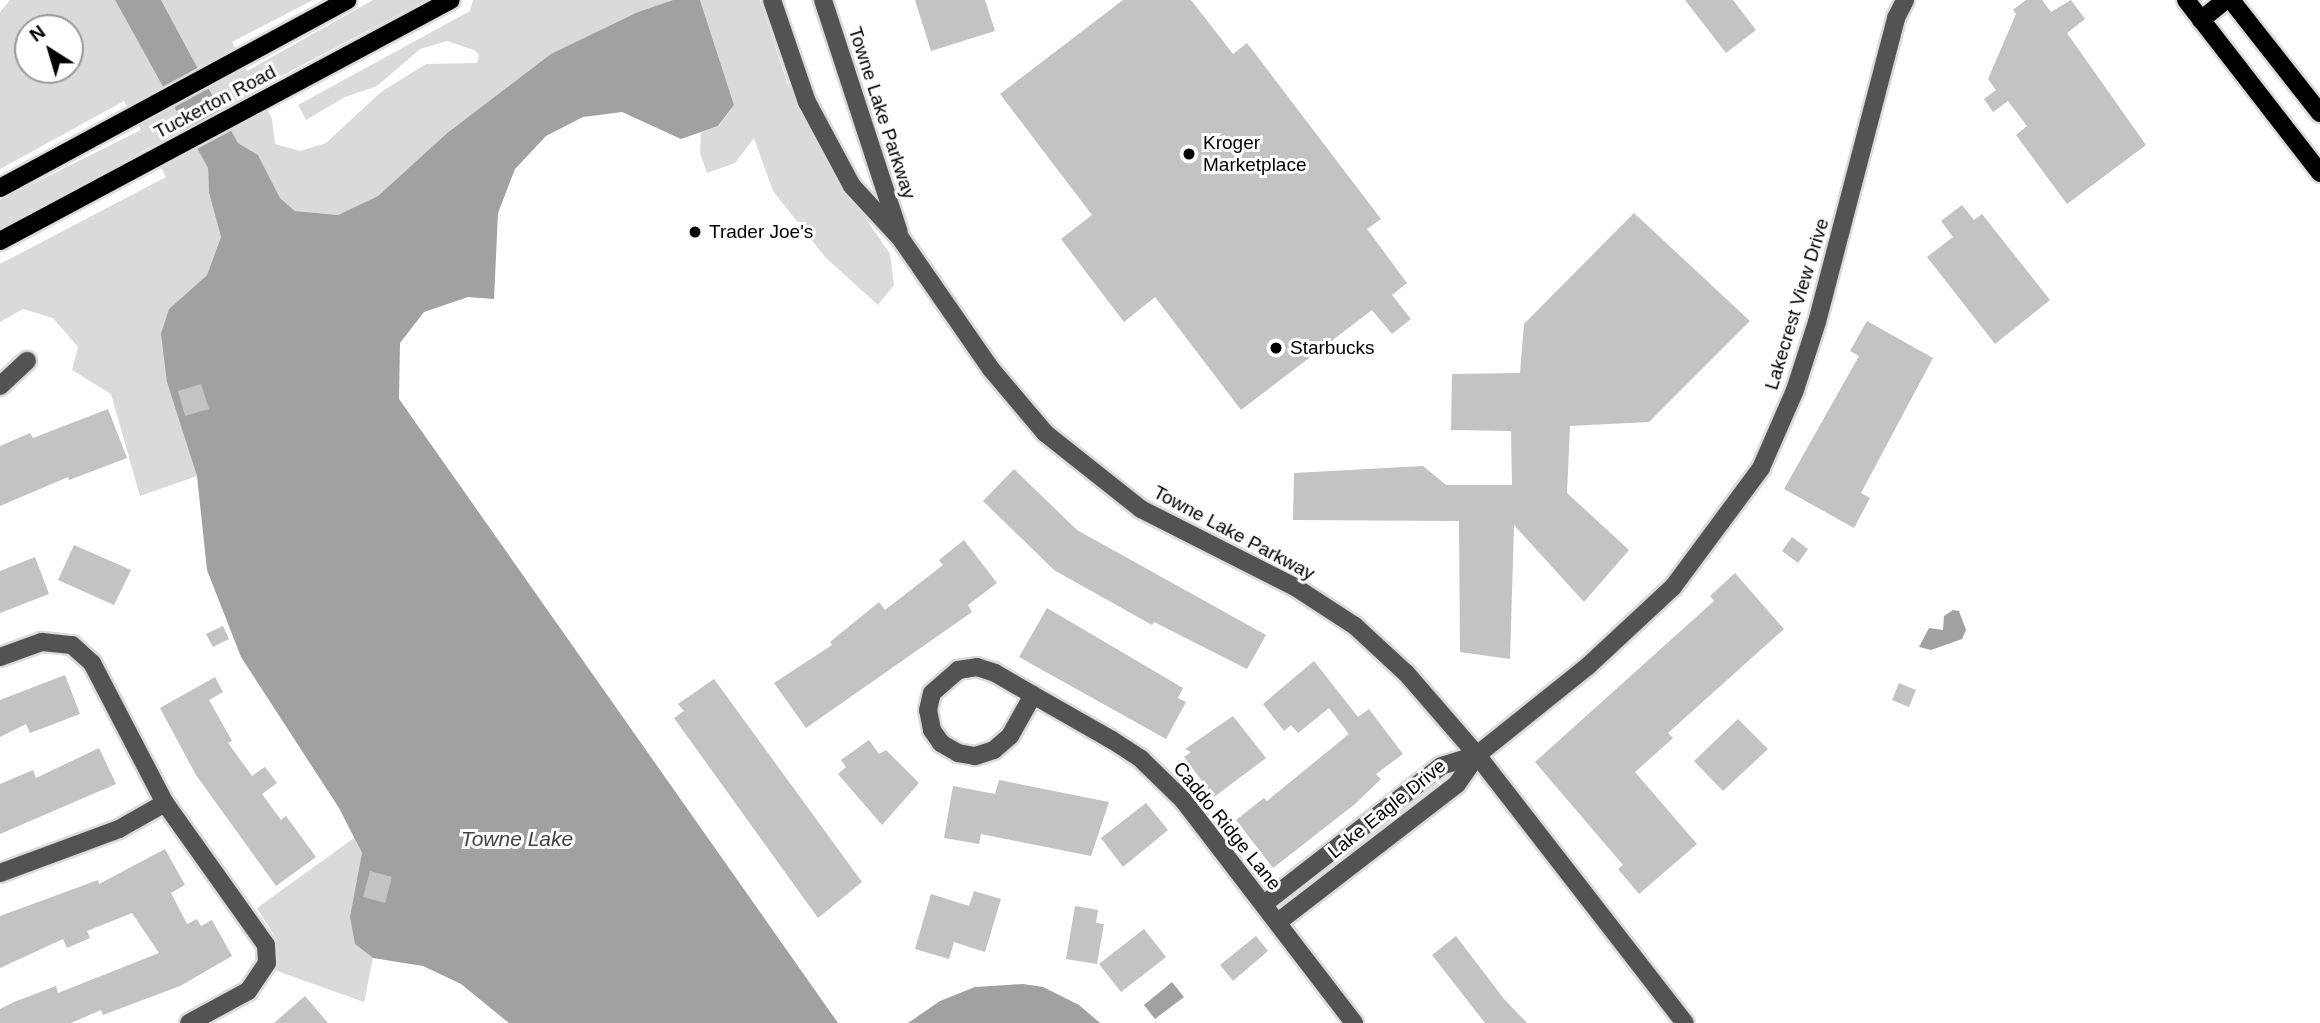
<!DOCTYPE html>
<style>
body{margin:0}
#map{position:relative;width:2320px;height:1023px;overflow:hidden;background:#fff;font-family:Helvetica,sans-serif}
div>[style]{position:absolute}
.green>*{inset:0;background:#dadada}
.water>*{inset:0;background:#a1a1a1}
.building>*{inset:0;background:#c3c3c3}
.roads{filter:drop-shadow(2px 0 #dbdbdb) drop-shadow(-2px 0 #dbdbdb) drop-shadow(0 2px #dbdbdb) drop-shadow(0 -2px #dbdbdb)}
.minor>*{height:18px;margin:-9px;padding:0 9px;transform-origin:9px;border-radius:9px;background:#535353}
.major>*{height:18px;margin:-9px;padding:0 9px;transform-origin:9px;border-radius:9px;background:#000}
.dots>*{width:19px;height:19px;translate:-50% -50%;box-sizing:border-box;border:4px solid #fff;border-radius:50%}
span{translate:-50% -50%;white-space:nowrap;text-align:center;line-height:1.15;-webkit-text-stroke:6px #fff;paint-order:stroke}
.street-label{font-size:19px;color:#000}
.poi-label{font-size:19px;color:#000}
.left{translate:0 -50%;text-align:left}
.water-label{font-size:21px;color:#424242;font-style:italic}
.north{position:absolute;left:14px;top:14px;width:70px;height:70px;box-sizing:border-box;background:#fff;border:2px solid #999;border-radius:50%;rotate:323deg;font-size:19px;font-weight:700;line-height:28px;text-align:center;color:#000}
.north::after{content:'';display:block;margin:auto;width:24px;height:32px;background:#000;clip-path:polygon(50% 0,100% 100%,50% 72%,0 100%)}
</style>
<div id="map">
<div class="green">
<i style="clip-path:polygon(evenodd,10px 0,115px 0,208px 168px,209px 193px,221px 237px,207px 275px,169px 309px,185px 430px,197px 476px,140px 496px,111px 394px,72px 370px,78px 347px,53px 318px,23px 309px,0 322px,0 264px,166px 177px,150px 147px,0 231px,0 200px,141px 130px,124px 101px,0 169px,0 12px,10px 0,28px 28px,70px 28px,70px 70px,28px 70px,28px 28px)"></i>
<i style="clip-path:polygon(161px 0,313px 0,232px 42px,247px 71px,373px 0,427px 0,256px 89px,272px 119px,275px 144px,300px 151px,326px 143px,381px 92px,426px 64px,477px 63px,479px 55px,474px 50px,447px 41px,420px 49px,377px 86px,345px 97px,306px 120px,298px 105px,470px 11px,473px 0,673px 0,638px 12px,446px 134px,378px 196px,338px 215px,295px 211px,280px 198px,258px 155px,238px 143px)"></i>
<i style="clip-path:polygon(700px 0,760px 0,787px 82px,823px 156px,890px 254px,894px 285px,878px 305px,826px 258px,773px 191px,754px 138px,735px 163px,707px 173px,700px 153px,701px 132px,719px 126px,734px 105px)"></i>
<i style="clip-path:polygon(354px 838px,362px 853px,355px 944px,373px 958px,364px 1002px,277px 971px,277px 940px,257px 908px)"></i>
</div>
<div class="water">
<i style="clip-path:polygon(115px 0,161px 0,238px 143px,258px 155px,280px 198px,295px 211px,338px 215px,378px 196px,446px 134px,551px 54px,638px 12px,673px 0,700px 0,734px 105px,718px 126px,681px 139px,622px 112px,583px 117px,546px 136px,515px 169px,498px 213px,494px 299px,468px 297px,424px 312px,400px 343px,399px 399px,838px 1023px,509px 1023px,461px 984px,423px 966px,373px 958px,355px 944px,350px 917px,362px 853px,339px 808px,241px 657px,207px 570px,197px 476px,167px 382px,161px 334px,169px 309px,207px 275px,221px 237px,209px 193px,208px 168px)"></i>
<i style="clip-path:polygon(1953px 610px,1959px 611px,1966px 630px,1962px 639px,1931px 650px,1919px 647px,1929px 628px,1943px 630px,1944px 616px)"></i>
<i style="clip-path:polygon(1172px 982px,1184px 997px,1155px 1019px,1144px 1005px)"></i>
<i style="clip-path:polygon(1023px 984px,1043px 987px,1079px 1005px,1100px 1023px,908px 1023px,940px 1001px,975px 987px)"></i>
</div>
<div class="building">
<i style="clip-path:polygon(915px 0,985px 0,995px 31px,931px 51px)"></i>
<i style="clip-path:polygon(1123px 0,1191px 0,1233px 54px,1247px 43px,1381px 219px,1367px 229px,1407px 283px,1392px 295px,1411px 319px,1392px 334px,1372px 310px,1241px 410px,1155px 297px,1124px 322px,1061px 239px,1092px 215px,1000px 94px)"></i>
<i style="clip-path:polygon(1685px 0,1733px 0,1756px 30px,1726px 53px)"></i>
<i style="clip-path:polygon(2026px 0,2042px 0,2051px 12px,2071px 0,2085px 19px,2067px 33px,2146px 145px,2067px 204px,2016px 135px,2027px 126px,2008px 101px,1993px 112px,1984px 99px,1996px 90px,1988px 79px,2016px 14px,2013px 10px)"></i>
<i style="clip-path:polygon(1962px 205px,1974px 220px,1982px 214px,2050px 300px,1995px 344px,1927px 257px,1953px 237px,1941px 221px)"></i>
<i style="clip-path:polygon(1634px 213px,1750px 321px,1649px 422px,1570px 426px,1567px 493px,1629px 550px,1584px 602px,1514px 525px,1510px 659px,1460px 652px,1459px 521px,1293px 520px,1294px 473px,1423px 466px,1446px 485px,1512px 485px,1511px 431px,1451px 430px,1452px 374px,1520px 373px,1524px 324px)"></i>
<i style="clip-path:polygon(1867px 321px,1933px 358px,1861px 493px,1870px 498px,1854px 528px,1784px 489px,1859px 356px,1850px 351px)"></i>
<i style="clip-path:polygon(201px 384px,209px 409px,185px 416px,178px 391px)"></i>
<i style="clip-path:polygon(108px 409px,127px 458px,69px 480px,68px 477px,0 506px,0 446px,30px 433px,33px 438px)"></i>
<i style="clip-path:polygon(1014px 469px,1077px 530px,1266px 635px,1247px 669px,1154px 622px,1152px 625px,1054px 570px,983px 501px)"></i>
<i style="clip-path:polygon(1792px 537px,1808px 549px,1798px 563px,1782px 551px)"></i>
<i style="clip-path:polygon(964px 540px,997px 583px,968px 605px,972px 612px,806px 728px,774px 683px,832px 645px,830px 642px,879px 602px,885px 610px,943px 565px,939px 560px)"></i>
<i style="clip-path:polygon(74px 545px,131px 570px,114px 605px,58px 580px)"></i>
<i style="clip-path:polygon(35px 557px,49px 594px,0 613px,0 571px)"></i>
<i style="clip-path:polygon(1735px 573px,1784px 629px,1668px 733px,1673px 738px,1635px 772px,1697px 844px,1639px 894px,1618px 869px,1623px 865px,1535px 762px,1714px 601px,1710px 596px)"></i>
<i style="clip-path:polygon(1047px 608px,1183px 688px,1178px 698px,1186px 702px,1166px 739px,1019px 657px)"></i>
<i style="clip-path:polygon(223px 626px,229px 639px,213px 647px,206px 634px)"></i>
<i style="clip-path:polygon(1314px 661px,1358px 717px,1369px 709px,1403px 754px,1376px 774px,1381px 779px,1355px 804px,1273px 868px,1236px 820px,1264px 798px,1267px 801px,1349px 734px,1329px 708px,1298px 733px,1291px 725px,1284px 731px,1263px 704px)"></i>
<i style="clip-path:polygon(65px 675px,80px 714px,30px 733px,26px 724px,0 737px,0 700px)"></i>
<i style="clip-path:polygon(215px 677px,223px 692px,209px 700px,232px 741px,228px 743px,252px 776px,265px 767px,277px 783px,262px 794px,281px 820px,286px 816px,316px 857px,276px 886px,196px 775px,160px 708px)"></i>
<i style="clip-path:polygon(714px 679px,862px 882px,818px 918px,674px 718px,684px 711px,678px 704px)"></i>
<i style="clip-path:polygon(1899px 683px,1916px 690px,1909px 707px,1892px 700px)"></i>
<i style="clip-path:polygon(1233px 716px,1266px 758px,1214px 797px,1184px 757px,1191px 752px,1185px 749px)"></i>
<i style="clip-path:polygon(1738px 719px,1768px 749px,1723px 791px,1694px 761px)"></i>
<i style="clip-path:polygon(869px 740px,879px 754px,886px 750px,919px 783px,882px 825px,838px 774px,846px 767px,841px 760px)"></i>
<i style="clip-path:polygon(99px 748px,116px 784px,0 834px,0 784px,33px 770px,36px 778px)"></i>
<i style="clip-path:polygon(999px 780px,1109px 802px,1091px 856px,981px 834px,979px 844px,944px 838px,953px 786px,995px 794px)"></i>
<i style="clip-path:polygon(1146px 803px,1168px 830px,1123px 867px,1101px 838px)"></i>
<i style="clip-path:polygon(165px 849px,185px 885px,171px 893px,187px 924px,197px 919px,201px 926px,212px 920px,232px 956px,180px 986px,103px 1015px,101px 1010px,71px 1023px,0 1023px,0 1009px,14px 1002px,56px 986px,58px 993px,159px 953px,132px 913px,87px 931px,90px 938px,67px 948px,63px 939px,0 968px,0 916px,98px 880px,99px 884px)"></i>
<i style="clip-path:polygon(370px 871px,392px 877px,385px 903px,363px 897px)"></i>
<i style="clip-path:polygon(974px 891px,1001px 899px,985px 952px,954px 942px,949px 959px,915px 949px,931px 894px,969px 906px)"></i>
<i style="clip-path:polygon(1075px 906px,1098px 910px,1096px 923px,1104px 924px,1097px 964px,1066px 959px)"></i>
<i style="clip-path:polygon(1144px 929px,1166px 957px,1121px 992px,1099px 964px)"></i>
<i style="clip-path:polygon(1256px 936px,1268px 951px,1233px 981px,1220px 965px)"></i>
<i style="clip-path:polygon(1456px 936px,1504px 999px,1527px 1023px,1485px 1023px,1432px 955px)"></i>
<i style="clip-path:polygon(305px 996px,328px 1023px,274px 1023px)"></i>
</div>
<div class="roads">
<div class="minor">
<i style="left:772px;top:0;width:108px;rotate:71.1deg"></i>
<i style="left:807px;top:102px;width:95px;rotate:61.8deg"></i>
<i style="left:852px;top:186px;width:72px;rotate:47.2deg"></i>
<i style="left:901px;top:239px;width:158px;rotate:55.3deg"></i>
<i style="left:991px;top:369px;width:84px;rotate:49.8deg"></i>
<i style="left:1045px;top:433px;width:122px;rotate:38.4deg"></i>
<i style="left:1141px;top:509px;width:173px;rotate:26.9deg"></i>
<i style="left:1295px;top:587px;width:72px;rotate:33deg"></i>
<i style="left:1355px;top:626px;width:69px;rotate:42.7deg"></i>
<i style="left:1406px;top:673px;width:108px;rotate:49.1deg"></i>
<i style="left:1477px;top:755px;width:339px;rotate:52.2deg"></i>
<i style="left:823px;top:0;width:244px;rotate:71.9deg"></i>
<i style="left:0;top:386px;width:37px;rotate:-43deg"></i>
<i style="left:0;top:657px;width:45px;rotate:-19.7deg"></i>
<i style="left:42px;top:642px;width:30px;rotate:6deg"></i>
<i style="left:72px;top:645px;width:27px;rotate:42deg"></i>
<i style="left:92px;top:663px;width:158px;rotate:62.5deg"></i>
<i style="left:165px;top:803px;width:174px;rotate:54.6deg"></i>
<i style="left:266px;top:945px;width:18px;rotate:87deg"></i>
<i style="left:267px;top:963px;width:34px;rotate:124deg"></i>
<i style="left:248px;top:991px;width:67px;rotate:151.5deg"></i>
<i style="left:1033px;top:695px;width:47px;rotate:119.3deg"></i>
<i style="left:1010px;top:736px;width:21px;rotate:139deg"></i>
<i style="left:994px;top:750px;width:20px;rotate:162deg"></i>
<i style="left:975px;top:756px;width:17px;rotate:-170deg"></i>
<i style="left:958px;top:753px;width:20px;rotate:-150deg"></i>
<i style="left:941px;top:743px;width:16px;rotate:-125deg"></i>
<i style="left:932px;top:730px;width:20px;rotate:-101deg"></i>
<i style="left:928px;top:710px;width:17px;rotate:-77deg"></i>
<i style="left:932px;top:693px;width:35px;rotate:-41deg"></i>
<i style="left:958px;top:670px;width:19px;rotate:-9deg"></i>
<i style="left:977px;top:667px;width:19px;rotate:18deg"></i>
<i style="left:995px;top:673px;width:44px;rotate:30.1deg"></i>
<i style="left:1033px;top:695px;width:91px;rotate:29.7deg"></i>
<i style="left:1112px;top:740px;width:35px;rotate:33deg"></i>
<i style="left:1141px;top:759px;width:59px;rotate:44.3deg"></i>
<i style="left:1183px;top:800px;width:281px;rotate:52.5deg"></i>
<i style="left:0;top:873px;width:127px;rotate:-20.3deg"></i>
<i style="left:119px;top:829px;width:53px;rotate:-29.5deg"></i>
<i style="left:1264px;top:904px;width:224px;rotate:-37.9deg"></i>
<i style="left:1441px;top:766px;width:38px;rotate:-17deg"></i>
<i style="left:1278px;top:922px;width:226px;rotate:-37.6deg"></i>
<i style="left:1457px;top:784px;width:35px;rotate:-55deg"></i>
<i style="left:1477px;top:755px;width:142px;rotate:-38.7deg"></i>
<i style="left:1588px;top:666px;width:116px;rotate:-42.9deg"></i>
<i style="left:1673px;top:587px;width:148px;rotate:-53.5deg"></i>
<i style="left:1761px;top:468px;width:85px;rotate:-66.4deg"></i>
<i style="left:1795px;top:390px;width:71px;rotate:-72.1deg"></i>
<i style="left:1817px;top:322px;width:314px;rotate:-75.4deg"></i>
<i style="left:1896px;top:18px;width:20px;rotate:-63deg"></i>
</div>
<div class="major">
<i style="left:2186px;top:0;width:219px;rotate:52.2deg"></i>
<i style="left:2231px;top:0;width:144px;rotate:51.8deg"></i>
<i style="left:2201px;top:20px;width:32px;rotate:-39deg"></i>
<i style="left:0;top:188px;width:395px;rotate:-28.4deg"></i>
<i style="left:0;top:241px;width:511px;rotate:-28.12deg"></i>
</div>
</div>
<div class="dots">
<i style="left:1189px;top:154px;background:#000"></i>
<i style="left:695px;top:232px;background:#000"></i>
<i style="left:1276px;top:348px;background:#000"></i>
</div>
<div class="street-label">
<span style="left:215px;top:102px;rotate:-28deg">Tuckerton Road</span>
<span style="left:882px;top:113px;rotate:72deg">Towne Lake Parkway</span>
<span style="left:1797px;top:304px;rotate:-73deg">Lakecrest View Drive</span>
<span style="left:1234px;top:533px;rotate:28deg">Towne Lake Parkway</span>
<span style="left:1387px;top:809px;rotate:-39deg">Lake Eagle Drive</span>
<span style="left:1227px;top:826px;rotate:51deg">Caddo Ridge Lane</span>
</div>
<div class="poi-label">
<span class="left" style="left:1203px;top:154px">Kroger<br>Marketplace</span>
<span class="left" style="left:709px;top:232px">Trader Joe's</span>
<span class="left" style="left:1290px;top:348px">Starbucks</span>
</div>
<div class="water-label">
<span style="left:517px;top:839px">Towne Lake</span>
</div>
<div class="north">N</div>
</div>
